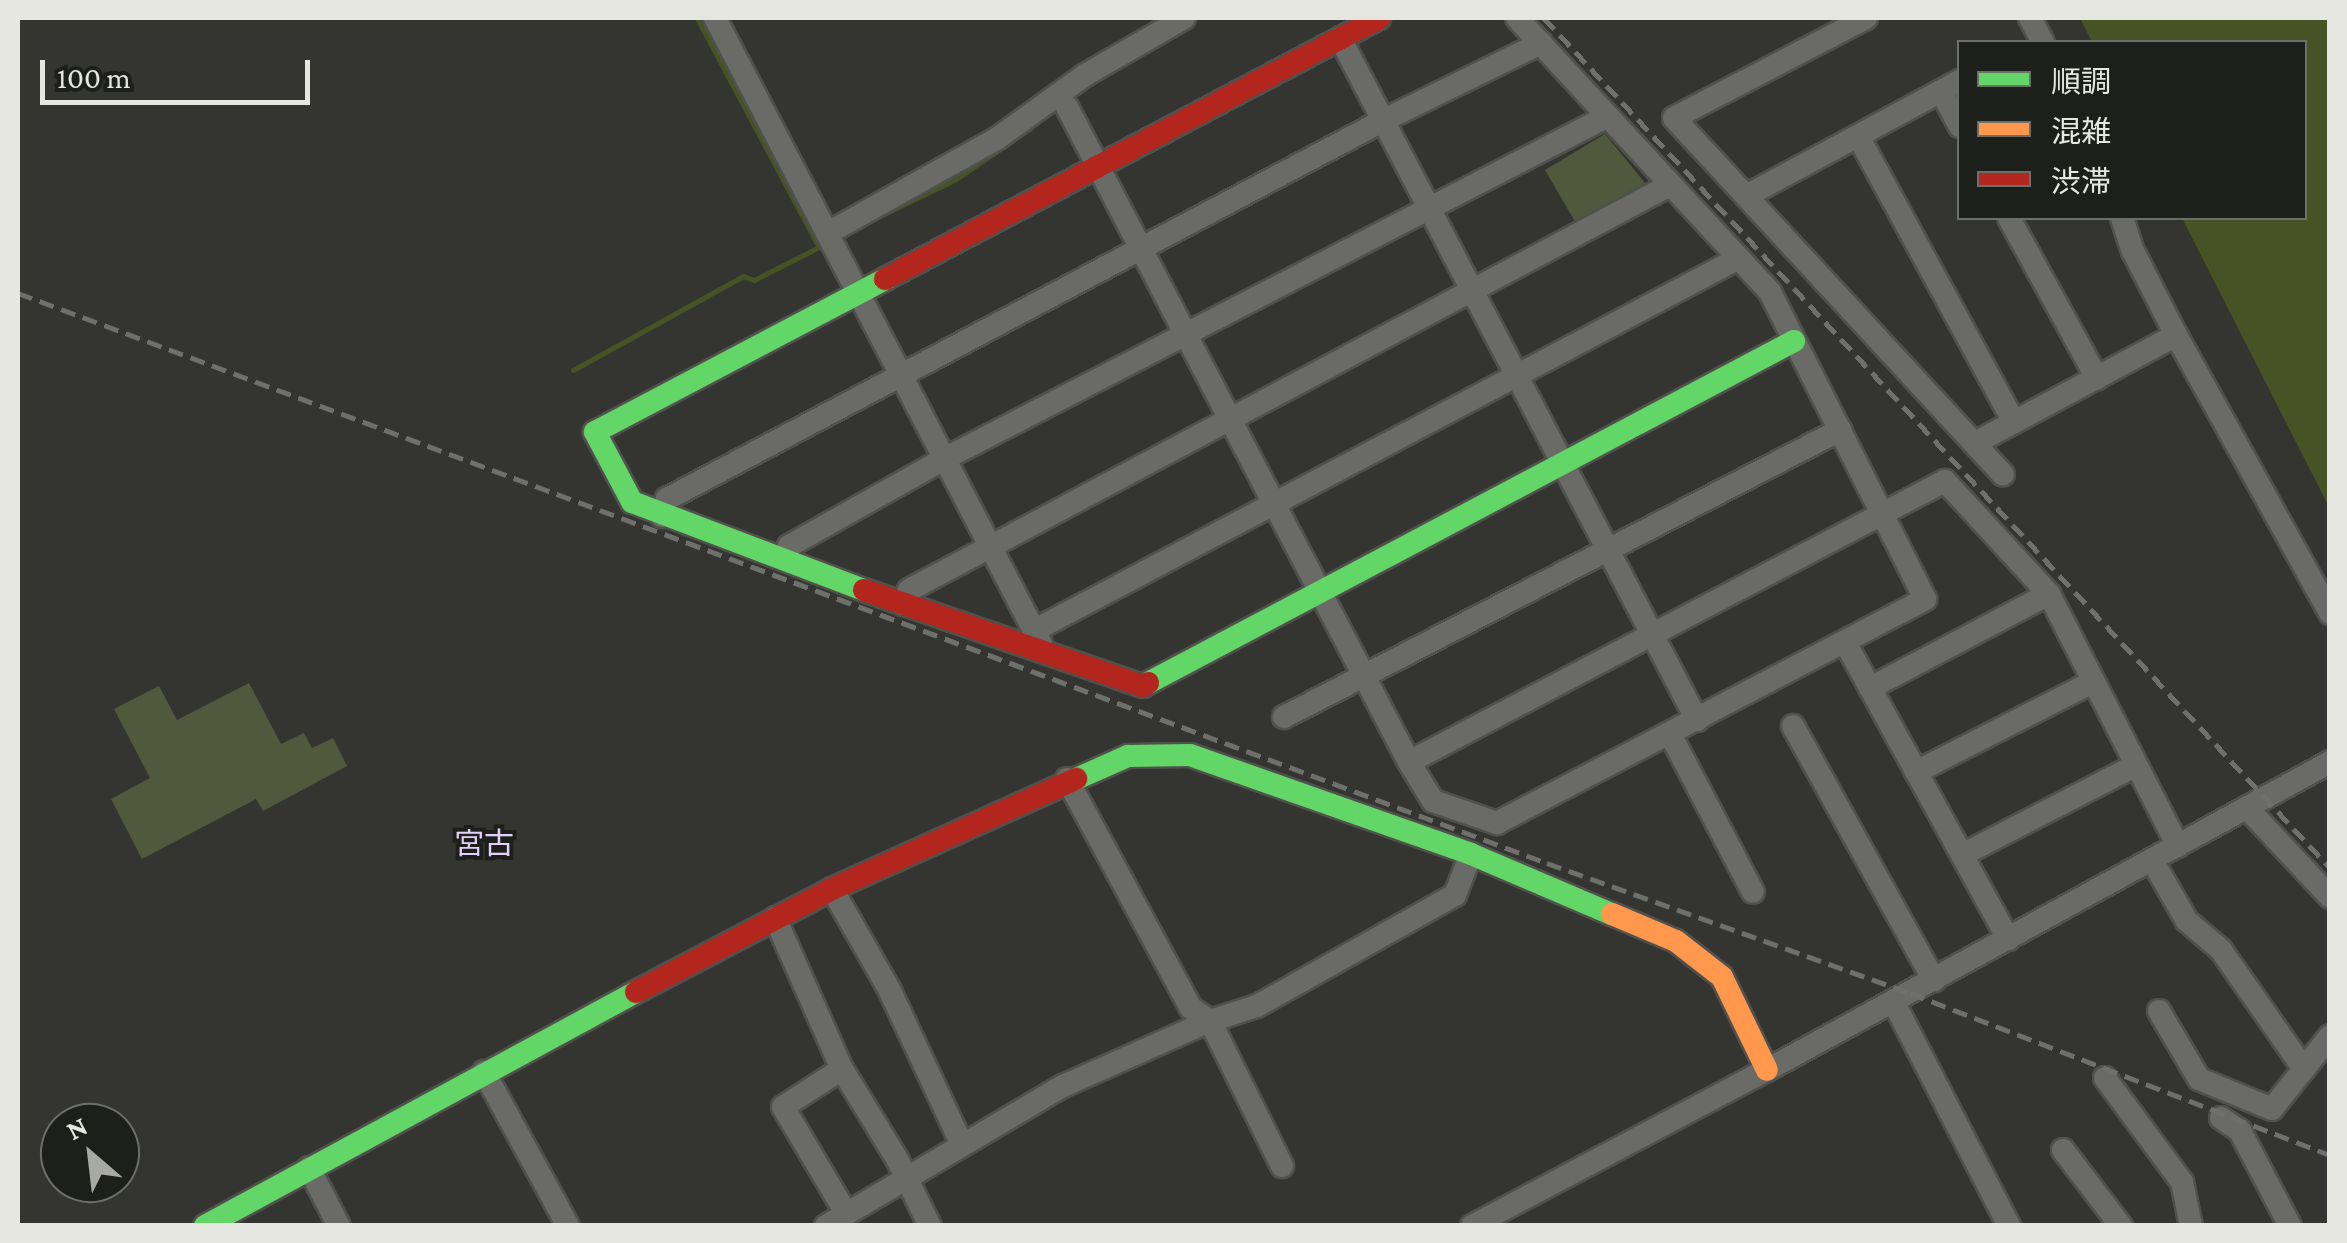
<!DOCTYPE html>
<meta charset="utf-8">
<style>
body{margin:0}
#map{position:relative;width:2347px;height:1243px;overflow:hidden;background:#343530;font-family:"Crimson Pro","Noto Sans JP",serif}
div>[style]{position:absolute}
.green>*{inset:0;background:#51593d}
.water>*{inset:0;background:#475325}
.stream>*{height:5px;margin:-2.5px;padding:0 2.5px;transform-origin:2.5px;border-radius:2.5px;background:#475325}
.roads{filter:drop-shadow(2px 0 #50514d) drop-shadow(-2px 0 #50514d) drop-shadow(0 2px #50514d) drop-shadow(0 -2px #50514d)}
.street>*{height:22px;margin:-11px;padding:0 11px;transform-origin:11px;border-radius:11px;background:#6a6b67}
.fast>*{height:22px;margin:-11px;padding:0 11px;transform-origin:11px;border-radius:11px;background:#63d668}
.slow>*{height:22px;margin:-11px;padding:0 11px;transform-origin:11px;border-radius:11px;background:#ff974d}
.jam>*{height:22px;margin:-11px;padding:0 11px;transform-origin:11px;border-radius:11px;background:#b3261e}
.rail>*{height:5px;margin-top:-2.5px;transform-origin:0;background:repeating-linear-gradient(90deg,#6f706c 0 15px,transparent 0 23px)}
span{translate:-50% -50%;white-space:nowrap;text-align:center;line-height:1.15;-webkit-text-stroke:8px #1d1f1a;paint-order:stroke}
.neighbourhood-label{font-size:30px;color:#e3cff9}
.frame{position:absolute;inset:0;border:20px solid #e5e7e0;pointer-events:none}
.legend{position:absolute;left:1957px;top:40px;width:350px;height:180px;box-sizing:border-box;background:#1d1f1a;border:2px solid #6d6f69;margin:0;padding:12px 18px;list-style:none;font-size:30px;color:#e5e7e0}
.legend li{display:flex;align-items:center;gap:20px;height:50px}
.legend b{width:50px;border:2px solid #6d6f69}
.north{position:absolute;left:40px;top:1103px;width:100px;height:100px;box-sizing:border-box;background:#1d1f1a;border:2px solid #6d6f69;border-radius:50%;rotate:332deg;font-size:28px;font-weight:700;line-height:40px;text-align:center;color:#e5e7e0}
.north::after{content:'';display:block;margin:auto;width:35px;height:45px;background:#a7a9a2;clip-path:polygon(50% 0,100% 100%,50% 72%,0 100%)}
.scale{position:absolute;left:40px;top:60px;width:270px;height:45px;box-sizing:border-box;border:5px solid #e5e7e0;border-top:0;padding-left:12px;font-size:30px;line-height:35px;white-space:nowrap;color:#e5e7e0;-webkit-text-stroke:8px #1d1f1a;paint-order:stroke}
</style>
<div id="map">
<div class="green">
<i style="clip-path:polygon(1605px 134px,1649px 188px,1577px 225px,1545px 170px)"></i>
<i style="clip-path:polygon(249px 683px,281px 744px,304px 733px,312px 748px,333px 738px,347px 766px,263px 811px,256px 799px,142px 859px,111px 799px,150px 778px,114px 709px,159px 686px,177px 720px)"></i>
</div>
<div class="water">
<i style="clip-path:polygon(2080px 18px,2329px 18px,2329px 507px,2182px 218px,2304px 218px,2304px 42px,2092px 42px)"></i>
</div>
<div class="stream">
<i style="left:697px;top:18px;width:259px;rotate:62deg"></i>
<i style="left:882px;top:215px;width:82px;rotate:-25.9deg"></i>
<i style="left:956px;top:179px;width:91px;rotate:-34.2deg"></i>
<i style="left:573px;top:370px;width:194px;rotate:-28.9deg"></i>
<i style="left:743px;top:276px;width:12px;rotate:20deg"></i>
<i style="left:754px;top:280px;width:77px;rotate:-26.9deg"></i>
</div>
<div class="roads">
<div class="street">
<i style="left:715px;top:18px;width:706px;rotate:62.49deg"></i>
<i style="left:1866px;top:18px;width:216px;rotate:152.5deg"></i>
<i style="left:1674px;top:118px;width:485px;rotate:47.3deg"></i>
<i style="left:2030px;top:18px;width:27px;rotate:62deg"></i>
<i style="left:1340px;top:38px;width:770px;rotate:62.37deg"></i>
<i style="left:1941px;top:91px;width:40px;rotate:62deg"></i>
<i style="left:1067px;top:107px;width:739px;rotate:62.43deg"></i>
<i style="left:1409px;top:762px;width:46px;rotate:58.4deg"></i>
<i style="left:1433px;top:801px;width:68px;rotate:19deg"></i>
<i style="left:1497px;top:823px;width:483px;rotate:-27.6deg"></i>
<i style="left:1925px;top:599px;width:344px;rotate:-116.8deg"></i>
<i style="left:1770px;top:292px;width:373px;rotate:-132.7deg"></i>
<i style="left:1858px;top:136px;width:326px;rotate:61.4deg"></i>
<i style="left:1748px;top:195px;width:241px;rotate:-28.3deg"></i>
<i style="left:2009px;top:218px;width:183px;rotate:61.2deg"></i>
<i style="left:2122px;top:218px;width:35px;rotate:72deg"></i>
<i style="left:2133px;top:251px;width:94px;rotate:62.9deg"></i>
<i style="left:2176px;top:335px;width:318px;rotate:61deg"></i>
<i style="left:828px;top:233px;width:195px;rotate:-29.2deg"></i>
<i style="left:998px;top:138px;width:107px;rotate:-35.9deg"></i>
<i style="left:1085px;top:75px;width:114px;rotate:-29.9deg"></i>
<i style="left:1975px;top:443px;width:228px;rotate:-28.2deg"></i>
<i style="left:662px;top:516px;width:18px;rotate:-74deg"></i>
<i style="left:667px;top:499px;width:811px;rotate:-27.86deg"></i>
<i style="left:1384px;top:120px;width:175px;rotate:-26.1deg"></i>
<i style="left:784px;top:559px;width:14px;rotate:-69deg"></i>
<i style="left:789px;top:546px;width:178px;rotate:-29.3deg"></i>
<i style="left:944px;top:459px;width:747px;rotate:-27.32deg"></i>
<i style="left:903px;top:604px;width:15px;rotate:-67deg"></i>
<i style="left:909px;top:590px;width:862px;rotate:-28.02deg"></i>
<i style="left:1035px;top:630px;width:796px;rotate:-27.85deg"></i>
<i style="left:1846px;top:644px;width:337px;rotate:61.2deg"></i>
<i style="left:1870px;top:688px;width:202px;rotate:-27.7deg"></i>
<i style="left:1284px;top:717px;width:626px;rotate:-27.3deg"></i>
<i style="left:1793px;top:726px;width:291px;rotate:61deg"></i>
<i style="left:1670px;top:734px;width:178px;rotate:62.3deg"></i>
<i style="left:1409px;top:762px;width:605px;rotate:-27.67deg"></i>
<i style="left:1945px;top:481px;width:154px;rotate:47.4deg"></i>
<i style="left:2049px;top:594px;width:283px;rotate:62.9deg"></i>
<i style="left:1916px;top:772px;width:199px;rotate:-27deg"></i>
<i style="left:1067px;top:779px;width:260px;rotate:61.6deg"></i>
<i style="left:1191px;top:1008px;width:23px;rotate:34deg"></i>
<i style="left:1210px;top:1021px;width:162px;rotate:63.6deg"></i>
<i style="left:2248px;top:809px;width:120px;rotate:47deg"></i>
<i style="left:1962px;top:855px;width:196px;rotate:-27.3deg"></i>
<i style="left:2152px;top:860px;width:70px;rotate:60.2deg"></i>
<i style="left:2187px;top:921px;width:45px;rotate:40.5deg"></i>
<i style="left:2221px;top:950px;width:145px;rotate:55.1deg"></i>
<i style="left:832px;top:889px;width:115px;rotate:60.3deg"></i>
<i style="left:889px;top:989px;width:170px;rotate:64.9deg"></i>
<i style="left:775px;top:918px;width:165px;rotate:66.1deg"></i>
<i style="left:1893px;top:1001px;width:253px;rotate:62.7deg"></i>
<i style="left:2159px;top:1011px;width:79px;rotate:59.5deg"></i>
<i style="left:2199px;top:1079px;width:79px;rotate:22.3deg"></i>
<i style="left:2272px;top:1109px;width:93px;rotate:-51.5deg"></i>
<i style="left:484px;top:1072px;width:175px;rotate:61.4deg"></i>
<i style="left:2105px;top:1078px;width:129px;rotate:53.5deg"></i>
<i style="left:2182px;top:1182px;width:45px;rotate:78.4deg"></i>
<i style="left:2221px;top:1118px;width:23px;rotate:34deg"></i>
<i style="left:2240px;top:1131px;width:107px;rotate:62.2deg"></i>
<i style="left:2063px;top:1150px;width:96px;rotate:52.7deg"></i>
<i style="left:309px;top:1168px;width:65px;rotate:62.7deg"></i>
<i style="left:846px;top:1213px;width:123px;rotate:-120.7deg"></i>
<i style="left:783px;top:1107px;width:70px;rotate:-32.8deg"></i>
<i style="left:842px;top:1069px;width:105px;rotate:58.6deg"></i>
<i style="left:897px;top:1159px;width:75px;rotate:63.8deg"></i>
<i style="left:826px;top:1226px;width:275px;rotate:-30.6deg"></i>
<i style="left:1063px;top:1086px;width:161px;rotate:-23.9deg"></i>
<i style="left:1210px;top:1021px;width:49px;rotate:-17.7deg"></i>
<i style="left:1257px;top:1006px;width:227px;rotate:-29.3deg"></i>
<i style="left:1455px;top:895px;width:44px;rotate:-68.7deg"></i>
<i style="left:1472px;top:1226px;width:334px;rotate:-27.9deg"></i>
<i style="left:1767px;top:1070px;width:642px;rotate:-28.68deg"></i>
</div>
<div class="fast">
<i style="left:864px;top:590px;width:248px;rotate:-159.2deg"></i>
<i style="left:632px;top:502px;width:79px;rotate:-117.9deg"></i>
<i style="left:595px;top:432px;width:328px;rotate:-27.8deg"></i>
<i style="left:1148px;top:683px;width:731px;rotate:-27.9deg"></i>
<i style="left:1076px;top:779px;width:57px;rotate:-23.9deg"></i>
<i style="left:1128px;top:756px;width:62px;rotate:-0.9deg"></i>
<i style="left:1190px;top:755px;width:298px;rotate:19.4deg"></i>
<i style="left:1471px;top:854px;width:153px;rotate:23.1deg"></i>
<i style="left:205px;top:1226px;width:490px;rotate:-28.5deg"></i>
</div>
<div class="slow">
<i style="left:1612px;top:914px;width:69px;rotate:22.9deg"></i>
<i style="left:1676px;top:941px;width:58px;rotate:38deg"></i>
<i style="left:1722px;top:977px;width:103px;rotate:64.2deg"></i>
</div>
<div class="jam">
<i style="left:885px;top:279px;width:559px;rotate:-27.85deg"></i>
<i style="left:864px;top:590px;width:295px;rotate:19deg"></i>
<i style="left:1143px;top:686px;width:6px;rotate:-31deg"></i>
<i style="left:636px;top:992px;width:221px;rotate:-27.7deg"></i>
<i style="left:832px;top:889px;width:268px;rotate:-24.3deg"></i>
</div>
</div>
<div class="rail">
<i style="left:1544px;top:18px;width:1158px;rotate:47.24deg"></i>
<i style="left:18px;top:293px;width:1632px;rotate:20.45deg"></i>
<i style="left:1547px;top:863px;width:386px;rotate:19.7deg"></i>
<i style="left:1910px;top:993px;width:450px;rotate:21.1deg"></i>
</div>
<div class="neighbourhood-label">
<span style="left:484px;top:844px">宮古</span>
</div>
<div class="frame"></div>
<ul class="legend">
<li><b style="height:12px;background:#63d668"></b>順調</li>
<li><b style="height:12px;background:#ff974d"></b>混雑</li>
<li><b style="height:12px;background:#b3261e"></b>渋滞</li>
</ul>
<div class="north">N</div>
<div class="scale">100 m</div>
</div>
